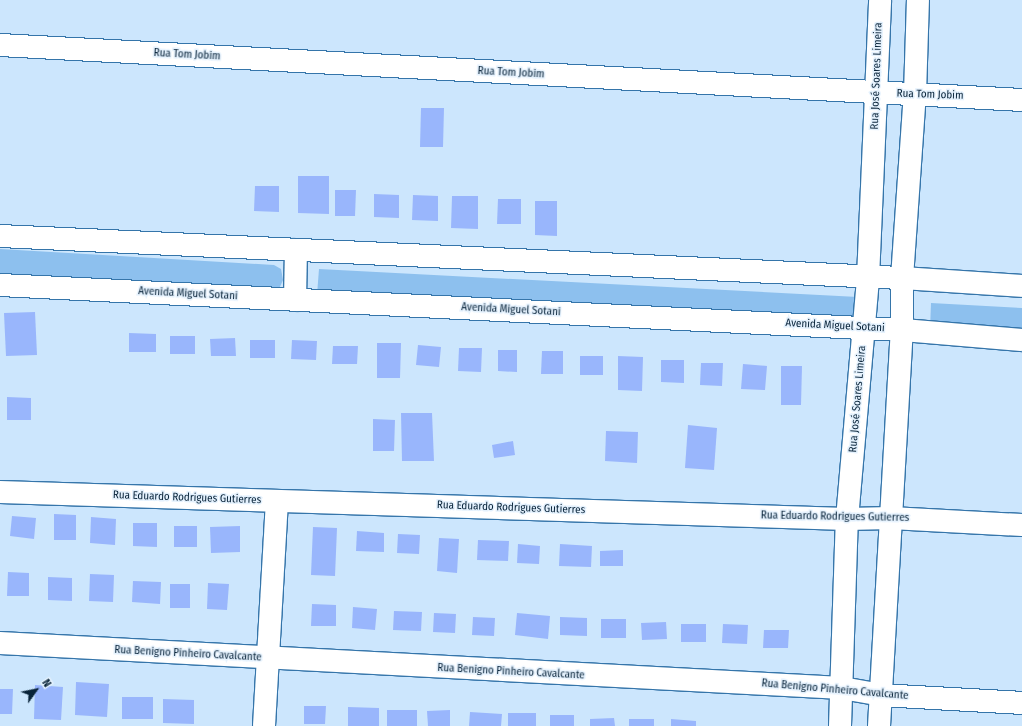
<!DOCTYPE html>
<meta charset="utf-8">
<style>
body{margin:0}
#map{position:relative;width:1022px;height:726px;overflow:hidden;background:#cce6fd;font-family:"Fira Sans Condensed",sans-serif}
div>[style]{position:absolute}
.green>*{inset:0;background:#8dc0ee}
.building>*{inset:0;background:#99b6fc}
.roads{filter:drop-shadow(1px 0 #3575aa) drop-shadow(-1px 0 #3575aa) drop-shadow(0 1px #3575aa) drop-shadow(0 -1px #3575aa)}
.minor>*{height:22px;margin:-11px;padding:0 11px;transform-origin:11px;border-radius:11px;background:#fff}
.tertiary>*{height:22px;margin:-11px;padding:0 11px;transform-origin:11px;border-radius:11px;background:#fff}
span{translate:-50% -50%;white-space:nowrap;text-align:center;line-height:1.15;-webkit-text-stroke:3px #e4f1fd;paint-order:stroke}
.street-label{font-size:11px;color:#082339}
.north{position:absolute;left:16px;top:670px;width:40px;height:40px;-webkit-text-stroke:3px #e4f1fd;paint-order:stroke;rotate:57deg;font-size:11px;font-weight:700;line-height:16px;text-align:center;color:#082339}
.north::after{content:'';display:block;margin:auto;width:14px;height:18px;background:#082339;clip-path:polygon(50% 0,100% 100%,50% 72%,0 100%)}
</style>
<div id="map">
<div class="green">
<i style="clip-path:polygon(0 249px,274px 265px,281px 269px,283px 280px,279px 289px,0 277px)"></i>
<i style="clip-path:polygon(319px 269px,858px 297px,855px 326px,317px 295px)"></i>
<i style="clip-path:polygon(931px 303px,1022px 308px,1022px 335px,930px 330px)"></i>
</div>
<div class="building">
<i style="clip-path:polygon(421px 108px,444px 108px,443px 147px,420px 147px)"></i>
<i style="clip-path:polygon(298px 176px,329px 176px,329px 214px,298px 213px)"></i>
<i style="clip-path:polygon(255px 186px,279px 186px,279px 212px,254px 211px)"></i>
<i style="clip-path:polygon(335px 190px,356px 190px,355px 216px,335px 216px)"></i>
<i style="clip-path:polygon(374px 194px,399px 195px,399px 218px,374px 217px)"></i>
<i style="clip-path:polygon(413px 195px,438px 196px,438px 221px,412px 220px)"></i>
<i style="clip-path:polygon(452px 196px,478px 196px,478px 229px,451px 228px)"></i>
<i style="clip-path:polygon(498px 199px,521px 199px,521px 224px,497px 224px)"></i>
<i style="clip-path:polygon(535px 201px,557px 201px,557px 236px,535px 235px)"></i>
<i style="clip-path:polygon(35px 312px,37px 355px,6px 356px,4px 313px)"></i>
<i style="clip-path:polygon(129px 333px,156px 334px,156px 352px,129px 352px)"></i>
<i style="clip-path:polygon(170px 336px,195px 336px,195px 354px,170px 354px)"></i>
<i style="clip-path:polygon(235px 338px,236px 356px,211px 356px,210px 339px)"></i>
<i style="clip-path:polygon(250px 340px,275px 340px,275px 358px,250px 358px)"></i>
<i style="clip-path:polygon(292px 340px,317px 341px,316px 360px,291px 359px)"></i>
<i style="clip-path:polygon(377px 343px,401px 343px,400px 378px,377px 378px)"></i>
<i style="clip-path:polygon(418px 345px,441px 347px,439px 367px,416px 365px)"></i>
<i style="clip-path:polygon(333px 346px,358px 346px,357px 364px,332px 364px)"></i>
<i style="clip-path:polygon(459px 348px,482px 348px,481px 372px,458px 371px)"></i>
<i style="clip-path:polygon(498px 350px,517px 350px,517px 372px,498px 371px)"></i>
<i style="clip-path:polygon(542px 351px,563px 351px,563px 374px,541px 374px)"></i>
<i style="clip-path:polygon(580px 356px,603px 356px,603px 375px,580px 375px)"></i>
<i style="clip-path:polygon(618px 356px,643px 357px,642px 391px,618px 390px)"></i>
<i style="clip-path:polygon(661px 360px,684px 360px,684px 383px,661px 382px)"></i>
<i style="clip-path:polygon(701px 363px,723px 363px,722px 386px,700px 385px)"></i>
<i style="clip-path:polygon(743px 364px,767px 366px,765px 390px,741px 389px)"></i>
<i style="clip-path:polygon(781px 366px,802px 366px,801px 405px,781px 405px)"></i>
<i style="clip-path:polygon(7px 397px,31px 398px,31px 420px,7px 420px)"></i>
<i style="clip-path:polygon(401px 413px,432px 413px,434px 461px,402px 461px)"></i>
<i style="clip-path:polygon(373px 419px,395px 420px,394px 451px,373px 451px)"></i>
<i style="clip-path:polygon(688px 425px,717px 428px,714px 470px,685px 468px)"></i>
<i style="clip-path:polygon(606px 431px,638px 432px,637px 463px,605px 461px)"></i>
<i style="clip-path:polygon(513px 441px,515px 455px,494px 458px,492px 445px)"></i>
<i style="clip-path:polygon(54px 514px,76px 515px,76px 540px,54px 540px)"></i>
<i style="clip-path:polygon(12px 516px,36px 518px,34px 539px,10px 536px)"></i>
<i style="clip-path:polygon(91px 517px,116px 519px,115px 545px,90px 543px)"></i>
<i style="clip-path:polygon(133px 523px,157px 523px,157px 547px,133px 546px)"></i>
<i style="clip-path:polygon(174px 526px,197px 526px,197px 547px,174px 547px)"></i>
<i style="clip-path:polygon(240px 526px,240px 552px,211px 553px,210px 527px)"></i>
<i style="clip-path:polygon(313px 527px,337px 528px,335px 576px,311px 575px)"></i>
<i style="clip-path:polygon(357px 531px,384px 533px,384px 552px,356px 551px)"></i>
<i style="clip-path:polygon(398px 534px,420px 535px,419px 554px,397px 553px)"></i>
<i style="clip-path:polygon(439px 538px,459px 539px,457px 573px,437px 571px)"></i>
<i style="clip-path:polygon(478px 540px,509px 541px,508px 561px,477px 560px)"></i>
<i style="clip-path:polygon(518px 544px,540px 546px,539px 564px,517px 563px)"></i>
<i style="clip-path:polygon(560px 544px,592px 546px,591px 567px,559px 566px)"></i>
<i style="clip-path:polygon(623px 550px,623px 566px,600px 566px,600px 551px)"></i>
<i style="clip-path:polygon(8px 572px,29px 573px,29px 596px,7px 596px)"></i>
<i style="clip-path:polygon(90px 574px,114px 575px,113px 602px,89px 601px)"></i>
<i style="clip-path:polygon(48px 577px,72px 578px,72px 601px,48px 600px)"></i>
<i style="clip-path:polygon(133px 581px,161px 582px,160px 604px,132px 602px)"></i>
<i style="clip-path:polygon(208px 583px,229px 584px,227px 610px,207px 609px)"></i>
<i style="clip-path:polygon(170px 584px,190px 584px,190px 608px,170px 608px)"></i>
<i style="clip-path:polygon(312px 604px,336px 605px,336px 626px,311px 626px)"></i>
<i style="clip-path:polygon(353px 607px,377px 609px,375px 630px,352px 628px)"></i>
<i style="clip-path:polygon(394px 611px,422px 612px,421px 631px,393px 630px)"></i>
<i style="clip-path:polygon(434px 613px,456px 614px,455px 633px,433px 632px)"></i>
<i style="clip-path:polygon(517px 613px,550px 616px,548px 639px,515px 635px)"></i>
<i style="clip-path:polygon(473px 617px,495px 618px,494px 636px,472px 635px)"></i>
<i style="clip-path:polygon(560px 617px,587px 618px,587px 636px,560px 635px)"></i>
<i style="clip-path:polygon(601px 619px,626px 619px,626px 638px,601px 638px)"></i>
<i style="clip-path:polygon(666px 622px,667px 639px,642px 640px,641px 623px)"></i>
<i style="clip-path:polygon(681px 624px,706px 624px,706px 642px,681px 642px)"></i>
<i style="clip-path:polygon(723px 624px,748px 625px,747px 644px,722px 643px)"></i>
<i style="clip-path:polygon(764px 630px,789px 630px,788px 648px,763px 648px)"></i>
<i style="clip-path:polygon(76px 682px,109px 684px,107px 717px,75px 715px)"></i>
<i style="clip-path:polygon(35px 685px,63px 687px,61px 720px,34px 719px)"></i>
<i style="clip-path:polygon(0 689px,13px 689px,12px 714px,0 714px)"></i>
<i style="clip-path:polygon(122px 697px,153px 697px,153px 719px,122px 719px)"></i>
<i style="clip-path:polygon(163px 699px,194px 700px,194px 724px,163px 723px)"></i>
<i style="clip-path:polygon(304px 706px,326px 706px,325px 724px,304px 724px)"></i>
<i style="clip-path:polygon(348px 707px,379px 708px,379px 726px,348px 726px)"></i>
<i style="clip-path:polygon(387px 710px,417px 710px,417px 726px,387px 726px)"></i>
<i style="clip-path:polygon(450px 710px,450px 726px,428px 726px,427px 711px)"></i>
<i style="clip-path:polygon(470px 712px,502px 714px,501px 726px,469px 726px)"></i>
<i style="clip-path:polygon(508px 713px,536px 713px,536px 726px,508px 726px)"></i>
<i style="clip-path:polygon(550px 715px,574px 715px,574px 726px,550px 726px)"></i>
<i style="clip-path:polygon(614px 718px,615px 726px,590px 726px,590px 719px)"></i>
<i style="clip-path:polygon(629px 719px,654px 719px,654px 726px,629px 726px)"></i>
<i style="clip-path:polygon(671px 719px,696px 721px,696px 726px,671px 726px)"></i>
</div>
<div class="roads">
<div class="minor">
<i style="left:0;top:45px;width:1023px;rotate:3.08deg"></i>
<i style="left:0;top:492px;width:847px;rotate:1.83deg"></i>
<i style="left:847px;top:519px;width:44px;rotate:-1.3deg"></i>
<i style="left:891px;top:518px;width:131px;rotate:3.1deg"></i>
<i style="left:0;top:643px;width:843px;rotate:3.06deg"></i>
<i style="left:842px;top:688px;width:39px;rotate:10deg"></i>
<i style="left:880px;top:695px;width:142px;rotate:3.2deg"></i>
<i style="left:264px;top:726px;width:225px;rotate:-86.7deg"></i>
</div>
<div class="tertiary">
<i style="left:0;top:236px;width:903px;rotate:2.67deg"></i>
<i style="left:902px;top:278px;width:120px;rotate:3.8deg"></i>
<i style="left:0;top:285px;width:903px;rotate:2.86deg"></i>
<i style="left:902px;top:330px;width:120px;rotate:4.8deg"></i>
<i style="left:295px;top:300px;width:50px;rotate:-88.9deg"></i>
<i style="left:840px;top:726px;width:207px;rotate:-88.1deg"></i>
<i style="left:847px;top:519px;width:242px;rotate:-85deg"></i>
<i style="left:868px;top:278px;width:278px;rotate:-87.5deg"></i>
<i style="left:879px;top:726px;width:397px;rotate:-86.7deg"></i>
<i style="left:902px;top:330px;width:52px;rotate:-90deg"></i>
<i style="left:902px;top:278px;width:184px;rotate:-86deg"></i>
<i style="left:915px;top:94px;width:94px;rotate:-88.2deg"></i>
</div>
</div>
<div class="street-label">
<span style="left:187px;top:55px;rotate:3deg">Rua Tom Jobim</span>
<span style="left:511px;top:73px;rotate:3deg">Rua Tom Jobim</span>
<span style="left:877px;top:76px;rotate:-88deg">Rua José Soares Limeira</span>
<span style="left:930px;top:95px;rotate:2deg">Rua Tom Jobim</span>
<span style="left:188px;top:294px;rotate:3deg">Avenida Miguel Sotani</span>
<span style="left:511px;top:310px;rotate:3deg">Avenida Miguel Sotani</span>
<span style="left:835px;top:326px;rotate:3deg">Avenida Miguel Sotani</span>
<span style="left:858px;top:399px;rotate:-85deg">Rua José Soares Limeira</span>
<span style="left:187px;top:498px;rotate:2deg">Rua Eduardo Rodrigues Gutierres</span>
<span style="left:511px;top:508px;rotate:2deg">Rua Eduardo Rodrigues Gutierres</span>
<span style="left:835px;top:517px;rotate:1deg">Rua Eduardo Rodrigues Gutierres</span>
<span style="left:188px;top:654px;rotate:3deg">Rua Benigno Pinheiro Cavalcante</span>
<span style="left:511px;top:672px;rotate:3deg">Rua Benigno Pinheiro Cavalcante</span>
<span style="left:835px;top:690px;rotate:5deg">Rua Benigno Pinheiro Cavalcante</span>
</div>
<div class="north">N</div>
</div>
